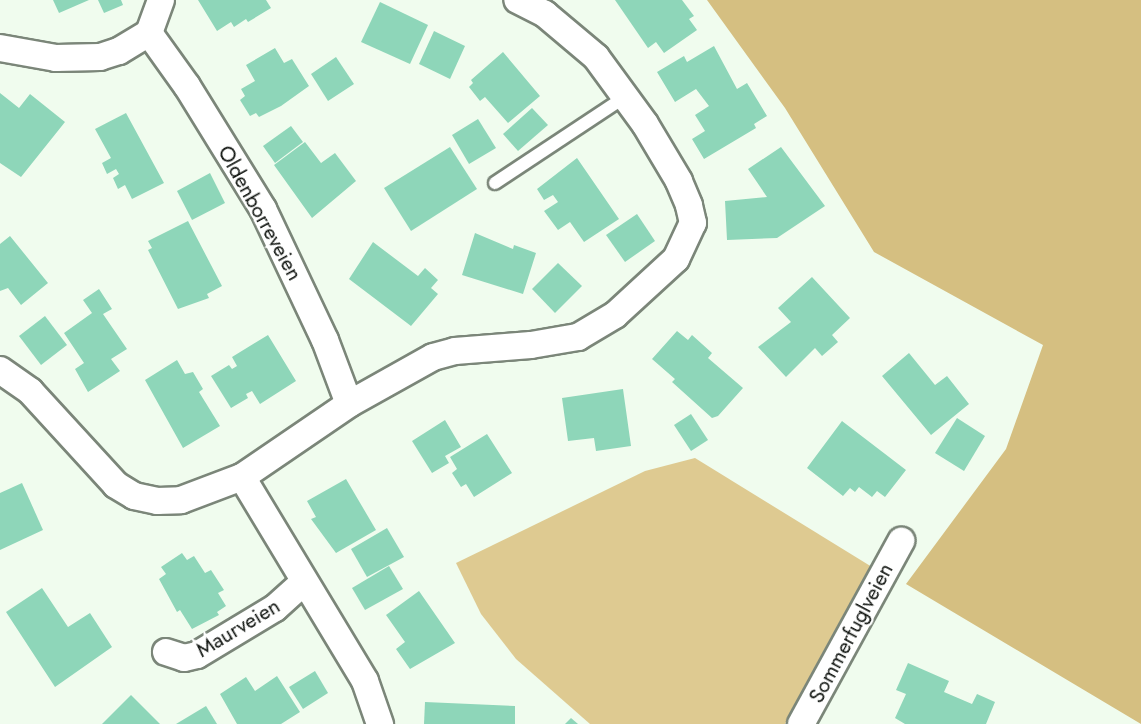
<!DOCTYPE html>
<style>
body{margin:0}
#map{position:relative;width:1141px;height:724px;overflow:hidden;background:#f0fcee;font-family:Jost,sans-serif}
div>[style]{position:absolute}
.green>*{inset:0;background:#deca91}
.forest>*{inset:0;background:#d5bf81}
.building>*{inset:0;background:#8ed6b9}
.roads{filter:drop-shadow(2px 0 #7b8679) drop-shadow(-2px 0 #7b8679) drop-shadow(0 2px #7b8679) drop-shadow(0 -2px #7b8679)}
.lane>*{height:12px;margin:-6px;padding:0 6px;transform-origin:6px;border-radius:6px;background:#fff}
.street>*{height:26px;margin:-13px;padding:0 13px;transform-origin:13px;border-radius:13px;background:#fff}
span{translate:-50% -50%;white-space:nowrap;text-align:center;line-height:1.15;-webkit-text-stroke:4.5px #fff;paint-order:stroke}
.street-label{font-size:21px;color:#0e120e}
</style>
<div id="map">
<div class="green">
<i style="clip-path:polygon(695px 458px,872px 567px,785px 724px,590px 724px,516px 659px,481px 614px,456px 563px,645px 471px)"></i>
</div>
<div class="forest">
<i style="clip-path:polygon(707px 0,1141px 0,1141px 724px,906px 584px,1006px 449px,1043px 345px,874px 252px,785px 108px)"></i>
</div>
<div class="building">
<i style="clip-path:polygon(53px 0,89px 0,59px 13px)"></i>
<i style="clip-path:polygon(98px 0,121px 0,123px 5px,104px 13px)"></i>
<i style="clip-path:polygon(198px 0,266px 0,271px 8px,248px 22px,246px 19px,234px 27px,231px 22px,217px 31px)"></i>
<i style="clip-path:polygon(615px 0,682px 0,694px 16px,689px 19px,697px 30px,664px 53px,656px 42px,648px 48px)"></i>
<i style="clip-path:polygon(380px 2px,428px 25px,410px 64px,361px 42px)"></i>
<i style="clip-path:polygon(434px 31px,465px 46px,450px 79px,419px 64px)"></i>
<i style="clip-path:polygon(714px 46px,737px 89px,747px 83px,767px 116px,754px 124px,756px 128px,704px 159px,692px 139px,705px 131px,695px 115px,709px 106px,696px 89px,675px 102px,657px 72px,684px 56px,687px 62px)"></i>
<i style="clip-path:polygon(275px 48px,284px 63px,292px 59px,309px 86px,281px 106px,259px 117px,256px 113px,250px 116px,240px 100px,245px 96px,241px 89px,255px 81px,246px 65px)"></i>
<i style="clip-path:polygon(503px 52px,540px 96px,508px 123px,485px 97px,480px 101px,469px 87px,473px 83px,471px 80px)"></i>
<i style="clip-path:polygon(336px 57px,354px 84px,328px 101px,311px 74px)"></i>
<i style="clip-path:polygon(0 93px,19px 108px,30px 94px,65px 122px,21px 177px,0 163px)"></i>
<i style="clip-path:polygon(532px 108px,548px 125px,518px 151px,503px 134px)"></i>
<i style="clip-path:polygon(126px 113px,164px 183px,132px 199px,125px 185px,118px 189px,113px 178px,119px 174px,116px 169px,107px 174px,102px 163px,111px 158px,95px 129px)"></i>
<i style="clip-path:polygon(478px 119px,496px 148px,469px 164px,452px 135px)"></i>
<i style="clip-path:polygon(291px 126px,303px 142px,275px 163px,263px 146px)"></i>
<i style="clip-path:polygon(305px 142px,321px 163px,335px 153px,356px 181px,312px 218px,274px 165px)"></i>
<i style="clip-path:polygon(450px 147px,477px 189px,411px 231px,384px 188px)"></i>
<i style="clip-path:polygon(781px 147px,825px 206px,777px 238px,727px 240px,725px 201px,767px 197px,748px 169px)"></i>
<i style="clip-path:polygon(577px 158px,619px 219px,584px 242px,570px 222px,558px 230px,544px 211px,558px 202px,553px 195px,544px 200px,537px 189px)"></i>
<i style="clip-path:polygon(210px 173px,225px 203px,192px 220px,177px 191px)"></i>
<i style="clip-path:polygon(637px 214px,655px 241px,625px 262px,606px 235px)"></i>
<i style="clip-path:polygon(188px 221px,222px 286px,207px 294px,209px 298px,178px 309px,148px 250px,152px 248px,148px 241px)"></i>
<i style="clip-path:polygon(475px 233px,513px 249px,514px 245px,536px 253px,523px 294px,462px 275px)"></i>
<i style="clip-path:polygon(10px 236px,48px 283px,21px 305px,8px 288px,0 291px,0 244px)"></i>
<i style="clip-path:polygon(373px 242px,418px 276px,425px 268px,438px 280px,431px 288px,438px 294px,411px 326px,349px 279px)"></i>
<i style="clip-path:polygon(558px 263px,582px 286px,555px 313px,532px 289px)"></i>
<i style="clip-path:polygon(812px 277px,850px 318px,832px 335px,838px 342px,822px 356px,815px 348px,786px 377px,758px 347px,791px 322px,778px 308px)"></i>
<i style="clip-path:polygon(99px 289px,112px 309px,103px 314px,127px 349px,111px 359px,120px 371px,88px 392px,75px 369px,84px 363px,64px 333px,92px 313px,83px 300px)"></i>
<i style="clip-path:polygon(45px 316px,67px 345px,41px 365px,19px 336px)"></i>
<i style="clip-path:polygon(677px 331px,688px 340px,692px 335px,712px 353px,708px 358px,743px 388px,718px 416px,712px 418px,672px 382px,675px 379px,652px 359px)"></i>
<i style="clip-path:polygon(268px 335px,296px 381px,260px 404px,252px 391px,246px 394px,248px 398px,231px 408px,211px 376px,229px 365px,232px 369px,237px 366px,232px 357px)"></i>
<i style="clip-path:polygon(909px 353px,935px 385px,947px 376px,969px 404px,931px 435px,882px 376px)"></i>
<i style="clip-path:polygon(177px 360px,185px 374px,193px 372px,203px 389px,199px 392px,220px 426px,183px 448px,145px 380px)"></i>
<i style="clip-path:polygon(623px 389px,631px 446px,596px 451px,594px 438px,568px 441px,562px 398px)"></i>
<i style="clip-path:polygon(691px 414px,708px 440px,691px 451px,674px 425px)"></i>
<i style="clip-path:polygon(957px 418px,985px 436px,964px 471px,935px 453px)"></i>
<i style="clip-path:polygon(445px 420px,461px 447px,445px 456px,449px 463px,432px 473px,412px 441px)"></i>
<i style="clip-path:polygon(842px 421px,906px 470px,885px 497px,877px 491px,872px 497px,859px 487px,855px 492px,850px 488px,843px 496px,807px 468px)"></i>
<i style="clip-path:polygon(487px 434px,512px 473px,474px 497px,466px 484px,461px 487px,452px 473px,457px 469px,450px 457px)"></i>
<i style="clip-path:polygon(346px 479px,376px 530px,336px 553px,311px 519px,316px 517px,307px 501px)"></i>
<i style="clip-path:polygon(22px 483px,43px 530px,0 550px,0 493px)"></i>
<i style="clip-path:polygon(387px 528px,404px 557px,367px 577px,351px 549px)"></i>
<i style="clip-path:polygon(182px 553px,187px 560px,194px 556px,205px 573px,211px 570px,224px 590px,218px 593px,226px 606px,217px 612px,219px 615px,192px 629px,180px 610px,177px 612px,159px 579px,166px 574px,161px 567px)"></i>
<i style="clip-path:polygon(389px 566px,403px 589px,365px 610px,352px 588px)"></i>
<i style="clip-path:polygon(42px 588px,68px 627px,90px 613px,112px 647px,55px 687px,6px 612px)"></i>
<i style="clip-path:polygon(419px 591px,455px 643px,410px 669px,396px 649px,405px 642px,386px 615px)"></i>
<i style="clip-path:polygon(908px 663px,949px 681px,944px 692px,972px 704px,977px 694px,995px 702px,986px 724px,905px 724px,895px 718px,906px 694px,896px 690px)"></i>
<i style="clip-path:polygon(315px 671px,328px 693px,303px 709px,289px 687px)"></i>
<i style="clip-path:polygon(277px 676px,300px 712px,281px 724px,237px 724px,220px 694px,246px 677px,255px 691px)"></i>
<i style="clip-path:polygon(131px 695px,160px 724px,102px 724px)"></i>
<i style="clip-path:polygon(425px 702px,515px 706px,515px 724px,424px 724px)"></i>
<i style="clip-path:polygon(206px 706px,217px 724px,176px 724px)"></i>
<i style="clip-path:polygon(571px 718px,578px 724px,565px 724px)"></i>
</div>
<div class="roads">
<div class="lane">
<i style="left:495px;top:183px;width:156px;rotate:-33.5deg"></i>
</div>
<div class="street">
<i style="left:149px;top:33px;width:65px;rotate:54.4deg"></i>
<i style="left:187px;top:86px;width:145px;rotate:58.3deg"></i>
<i style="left:263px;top:209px;width:145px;rotate:64.7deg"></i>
<i style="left:325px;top:340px;width:68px;rotate:69.4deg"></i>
<i style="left:0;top:48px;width:57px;rotate:10.1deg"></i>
<i style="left:56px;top:58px;width:44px;rotate:-1.3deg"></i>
<i style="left:100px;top:57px;width:20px;rotate:-18deg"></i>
<i style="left:119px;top:51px;width:35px;rotate:-31deg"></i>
<i style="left:149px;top:33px;width:35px;rotate:-70deg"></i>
<i style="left:0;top:370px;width:37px;rotate:35deg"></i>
<i style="left:30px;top:391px;width:127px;rotate:47.5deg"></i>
<i style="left:116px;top:485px;width:21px;rotate:31deg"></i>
<i style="left:134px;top:496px;width:24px;rotate:12deg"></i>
<i style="left:157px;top:501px;width:24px;rotate:-2deg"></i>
<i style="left:181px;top:500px;width:65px;rotate:-20.7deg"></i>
<i style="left:242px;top:477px;width:130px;rotate:-34.3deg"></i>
<i style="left:349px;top:404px;width:96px;rotate:-29.2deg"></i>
<i style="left:433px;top:357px;width:23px;rotate:-15deg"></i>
<i style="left:455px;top:351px;width:76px;rotate:-4.5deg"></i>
<i style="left:531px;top:345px;width:48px;rotate:-9.7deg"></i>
<i style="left:578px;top:337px;width:43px;rotate:-30.7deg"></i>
<i style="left:615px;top:315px;width:83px;rotate:-42.6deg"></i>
<i style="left:676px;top:259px;width:40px;rotate:-65deg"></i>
<i style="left:693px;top:223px;width:18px;rotate:-103deg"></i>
<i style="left:689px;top:205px;width:26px;rotate:-113deg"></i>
<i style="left:679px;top:181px;width:66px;rotate:-120.8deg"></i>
<i style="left:645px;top:124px;width:83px;rotate:-126.2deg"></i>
<i style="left:596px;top:57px;width:67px;rotate:-139.9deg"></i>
<i style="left:545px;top:14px;width:31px;rotate:-153deg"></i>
<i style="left:242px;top:477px;width:238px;rotate:58.9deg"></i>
<i style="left:365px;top:681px;width:46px;rotate:70.8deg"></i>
<i style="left:166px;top:652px;width:19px;rotate:18deg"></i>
<i style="left:184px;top:658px;width:13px;rotate:-13deg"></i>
<i style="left:197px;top:655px;width:91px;rotate:-31.1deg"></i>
<i style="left:275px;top:608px;width:39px;rotate:-42deg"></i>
<i style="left:801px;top:724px;width:209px;rotate:-61.3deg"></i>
</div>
</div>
<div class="street-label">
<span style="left:260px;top:213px;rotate:61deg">Oldenborreveien</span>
<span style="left:238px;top:628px;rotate:-31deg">Maurveien</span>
<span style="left:851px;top:633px;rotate:-62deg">Sommerfuglveien</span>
</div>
</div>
